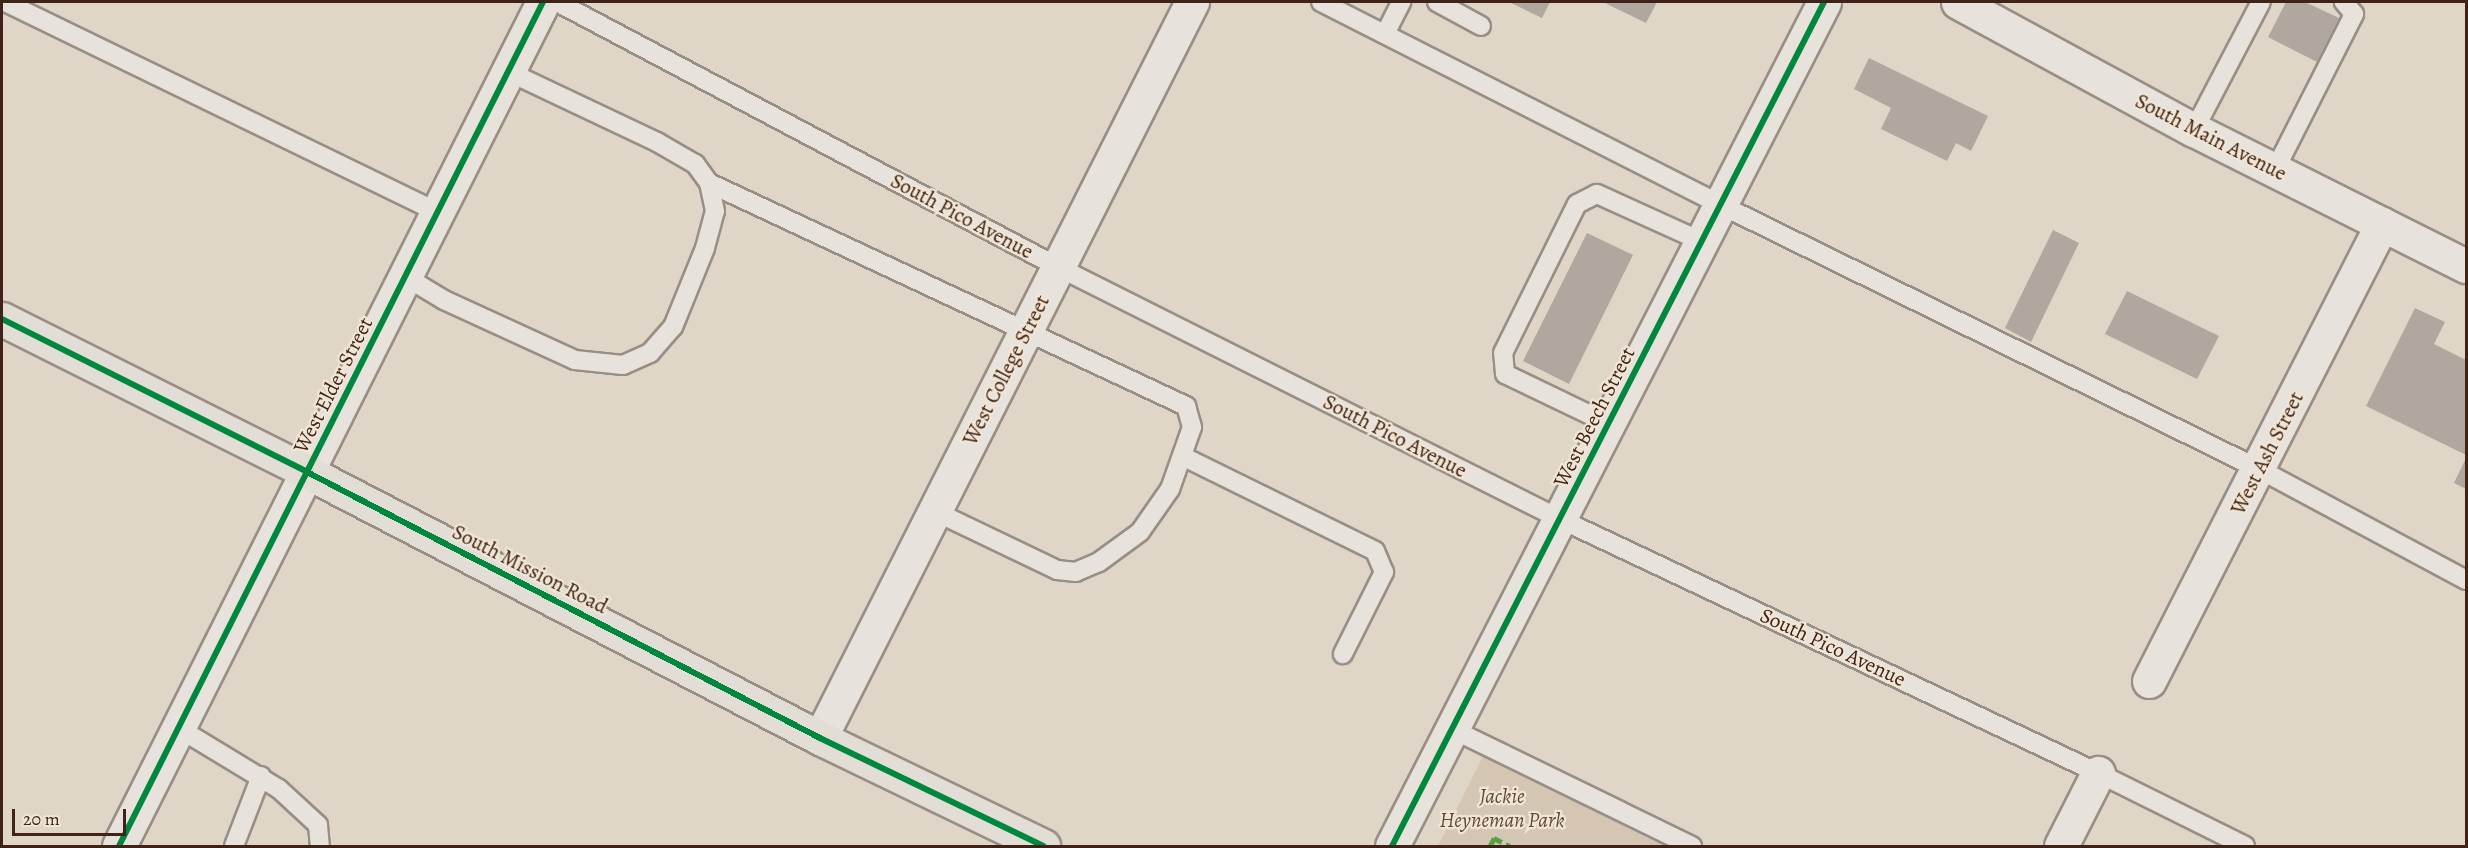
<!DOCTYPE html>
<style>
body{margin:0}
#map{position:relative;width:2468px;height:848px;overflow:hidden;background:#dfd6c8;font-family:Alegreya,serif}
div>[style]{position:absolute}
.green>*{inset:0;background:#d5c6b3}
.building>*{inset:0;background:#b0a89e}
.roads{filter:drop-shadow(2px 0 #988e85) drop-shadow(-2px 0 #988e85) drop-shadow(0 2px #988e85) drop-shadow(0 -2px #988e85)}
.lane>*{height:18px;margin:-9px;padding:0 9px;transform-origin:9px;border-radius:9px;background:#e7e2db}
.street>*{height:33px;margin:-16.5px;padding:0 16.5px;transform-origin:16.5px;border-radius:16.5px;background:#e7e2db}
.secondary>*{height:33px;margin:-16.5px;padding:0 16.5px;transform-origin:16.5px;border-radius:16.5px;background:#e7e2db}
.primary>*{height:33px;margin:-16.5px;padding:0 16.5px;transform-origin:16.5px;border-radius:16.5px;background:#e2ddd5}
.quiet>*{height:4.5px;margin-top:-2.25px;transform-origin:0;background:repeating-linear-gradient(90deg,#54a240 0 9px,transparent 0 13.5px)}
.cycleway>*{height:6px;margin:-3px;padding:0 3px;transform-origin:3px;border-radius:3px;background:#00873e}
span{translate:-50% -50%;white-space:nowrap;text-align:center;line-height:1.15;-webkit-text-stroke:4.5px #f1e6d5;paint-order:stroke}
.street-label{font-size:21px;color:#3f2318}
.park-label{font-size:21px;color:#62483a;font-style:italic}
.frame{position:absolute;inset:0;border:3px solid #3f2318;pointer-events:none}
.scale{position:absolute;left:12px;top:809px;width:114px;height:27px;box-sizing:border-box;border:3px solid #3f2318;border-top:0;padding-left:8px;font-size:18px;line-height:21px;white-space:nowrap;color:#3f2318;-webkit-text-stroke:4px #f1e6d5;paint-order:stroke}
</style>
<div id="map">
<div class="green">
<i style="clip-path:polygon(1483px 756px,1665px 846px,1438px 846px)"></i>
</div>
<div class="building">
<i style="clip-path:polygon(1509px 2px,1550px 2px,1542px 18px)"></i>
<i style="clip-path:polygon(1603px 2px,1657px 2px,1646px 23px)"></i>
<i style="clip-path:polygon(2286px 2px,2305px 2px,2339px 18px,2317px 62px,2268px 37px)"></i>
<i style="clip-path:polygon(1869px 58px,1988px 116px,1971px 151px,1956px 143px,1947px 161px,1881px 129px,1891px 108px,1854px 89px)"></i>
<i style="clip-path:polygon(2053px 230px,2079px 243px,2031px 342px,2005px 328px)"></i>
<i style="clip-path:polygon(1587px 233px,1633px 255px,1569px 384px,1523px 361px)"></i>
<i style="clip-path:polygon(2127px 291px,2219px 336px,2197px 379px,2105px 334px)"></i>
<i style="clip-path:polygon(2415px 308px,2445px 322px,2434px 344px,2466px 360px,2466px 455px,2366px 406px)"></i>
<i style="clip-path:polygon(2466px 458px,2466px 489px,2454px 483px)"></i>
</div>
<div class="roads">
<div class="lane">
<i style="left:5px;top:2px;width:481px;rotate:25.9deg"></i>
<i style="left:557px;top:2px;width:567px;rotate:27.88deg"></i>
<i style="left:1058px;top:267px;width:562px;rotate:26.66deg"></i>
<i style="left:1560px;top:519px;width:595px;rotate:25.27deg"></i>
<i style="left:2098px;top:773px;width:164px;rotate:26.4deg"></i>
<i style="left:1321px;top:2px;width:449px;rotate:26.9deg"></i>
<i style="left:1721px;top:205px;width:599px;rotate:26.14deg"></i>
<i style="left:2259px;top:469px;width:235px;rotate:28.2deg"></i>
<i style="left:1437px;top:2px;width:50px;rotate:28.6deg"></i>
<i style="left:1385px;top:34px;width:36px;rotate:-63deg"></i>
<i style="left:2194px;top:130px;width:144px;rotate:-62.4deg"></i>
<i style="left:2275px;top:170px;width:175px;rotate:-63.1deg"></i>
<i style="left:2354px;top:14px;width:16px;rotate:-130deg"></i>
<i style="left:709px;top:183px;width:527px;rotate:25.06deg"></i>
<i style="left:1186px;top:406px;width:22px;rotate:74deg"></i>
<i style="left:1192px;top:427px;width:66px;rotate:109.5deg"></i>
<i style="left:1170px;top:489px;width:52px;rotate:124.9deg"></i>
<i style="left:1140px;top:532px;width:51px;rotate:143.8deg"></i>
<i style="left:1099px;top:562px;width:25px;rotate:157deg"></i>
<i style="left:1076px;top:572px;width:19px;rotate:-174deg"></i>
<i style="left:1057px;top:570px;width:136px;rotate:-154.4deg"></i>
<i style="left:406px;top:277px;width:44px;rotate:31.2deg"></i>
<i style="left:444px;top:300px;width:144px;rotate:24.6deg"></i>
<i style="left:575px;top:360px;width:48px;rotate:5.9deg"></i>
<i style="left:623px;top:365px;width:30px;rotate:-24deg"></i>
<i style="left:650px;top:353px;width:35px;rotate:-49deg"></i>
<i style="left:673px;top:327px;width:85px;rotate:-67.9deg"></i>
<i style="left:705px;top:248px;width:38px;rotate:-75deg"></i>
<i style="left:715px;top:211px;width:29px;rotate:-102deg"></i>
<i style="left:709px;top:183px;width:24px;rotate:-126deg"></i>
<i style="left:695px;top:164px;width:44px;rotate:-149.9deg"></i>
<i style="left:657px;top:142px;width:166px;rotate:-154.7deg"></i>
<i style="left:1609px;top:424px;width:115px;rotate:-154.3deg"></i>
<i style="left:1505px;top:374px;width:21px;rotate:-95deg"></i>
<i style="left:1503px;top:353px;width:166px;rotate:-63.6deg"></i>
<i style="left:1577px;top:204px;width:22px;rotate:-27deg"></i>
<i style="left:1597px;top:194px;width:116px;rotate:24.4deg"></i>
<i style="left:1182px;top:456px;width:215px;rotate:26.2deg"></i>
<i style="left:1375px;top:551px;width:23px;rotate:67deg"></i>
<i style="left:1384px;top:572px;width:92px;rotate:116.6deg"></i>
<i style="left:180px;top:729px;width:116px;rotate:31.2deg"></i>
<i style="left:279px;top:789px;width:53px;rotate:42.7deg"></i>
<i style="left:318px;top:825px;width:21px;rotate:85deg"></i>
<i style="left:1452px;top:729px;width:267px;rotate:26deg"></i>
<i style="left:234px;top:846px;width:75px;rotate:-68.9deg"></i>
</div>
<div class="street">
<i style="left:2149px;top:681px;width:513px;rotate:-62.99deg"></i>
<i style="left:820px;top:738px;width:825px;rotate:-63.19deg"></i>
<i style="left:1392px;top:846px;width:948px;rotate:-62.89deg"></i>
<i style="left:2061px;top:846px;width:82px;rotate:-63.1deg"></i>
</div>
<div class="secondary">
<i style="left:1958px;top:2px;width:268px;rotate:28.5deg"></i>
<i style="left:2194px;top:130px;width:304px;rotate:26.6deg"></i>
<i style="left:119px;top:846px;width:945px;rotate:-63.33deg"></i>
</div>
<div class="primary">
<i style="left:2px;top:319px;width:341px;rotate:26.6deg"></i>
<i style="left:307px;top:472px;width:578px;rotate:27.41deg"></i>
<i style="left:820px;top:738px;width:248px;rotate:25.8deg"></i>
</div>
</div>
<div class="quiet">
<i style="left:1490px;top:846px;width:9px;rotate:-63deg"></i>
<i style="left:1494px;top:838px;width:18px;rotate:27deg"></i>
</div>
<div class="cycleway">
<i style="left:2px;top:319px;width:341px;rotate:26.6deg"></i>
<i style="left:307px;top:472px;width:578px;rotate:27.41deg"></i>
<i style="left:820px;top:738px;width:248px;rotate:25.8deg"></i>
<i style="left:119px;top:846px;width:945px;rotate:-63.33deg"></i>
<i style="left:1392px;top:846px;width:948px;rotate:-62.89deg"></i>
</div>
<div class="street-label">
<span style="left:2211px;top:137px;rotate:27deg">South Main Avenue</span>
<span style="left:962px;top:216px;rotate:28deg">South Pico Avenue</span>
<span style="left:1006px;top:370px;rotate:-63deg">West College Street</span>
<span style="left:333px;top:385px;rotate:-63deg">West Elder Street</span>
<span style="left:1594px;top:417px;rotate:-63deg">West Beech Street</span>
<span style="left:1395px;top:436px;rotate:27deg">South Pico Avenue</span>
<span style="left:2267px;top:453px;rotate:-63deg">West Ash Street</span>
<span style="left:530px;top:569px;rotate:27deg">South Mission Road</span>
<span style="left:1833px;top:647px;rotate:25deg">South Pico Avenue</span>
</div>
<div class="park-label">
<span style="left:1502px;top:808px">Jackie<br>Heyneman Park</span>
</div>
<div class="frame"></div>
<div class="scale">20 m</div>
</div>
